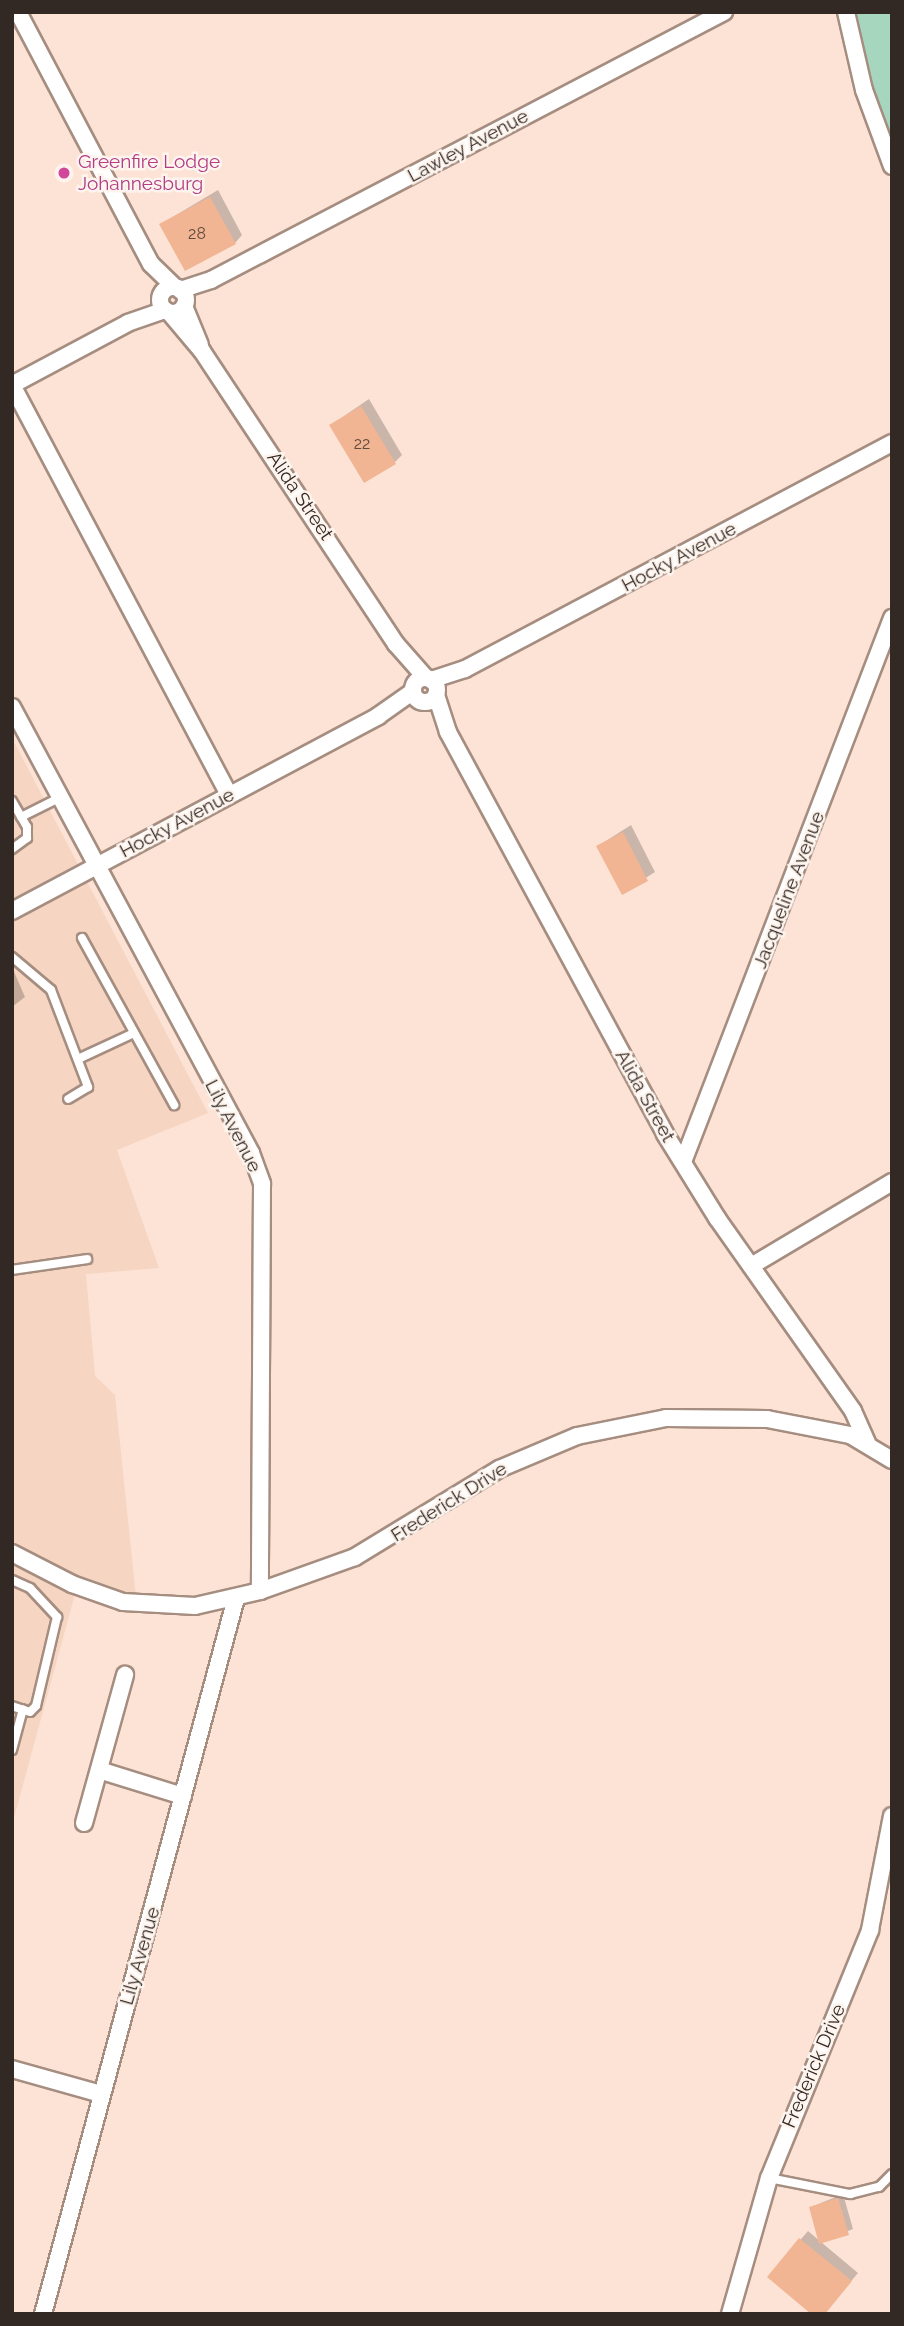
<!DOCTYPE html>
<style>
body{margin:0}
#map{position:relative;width:904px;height:2326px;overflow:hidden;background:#fde3d5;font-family:Raleway,sans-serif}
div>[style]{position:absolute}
.built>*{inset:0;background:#f6d5c2}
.green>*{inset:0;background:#a7d6bf}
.shadow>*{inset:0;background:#0003}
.building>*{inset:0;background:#f1b593}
.roads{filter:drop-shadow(2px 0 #a58d80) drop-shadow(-2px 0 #a58d80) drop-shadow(0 2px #a58d80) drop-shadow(0 -2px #a58d80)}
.service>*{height:8px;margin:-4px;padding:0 4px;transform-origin:4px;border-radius:4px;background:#fff}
.minor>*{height:16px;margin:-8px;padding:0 8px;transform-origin:8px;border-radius:8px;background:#fff}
.minor>.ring{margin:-8px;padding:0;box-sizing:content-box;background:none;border:16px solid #fff;border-radius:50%}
.dots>*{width:19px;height:19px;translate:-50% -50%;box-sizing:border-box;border:4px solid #fef4ee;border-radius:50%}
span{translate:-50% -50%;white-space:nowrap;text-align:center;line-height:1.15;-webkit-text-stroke:5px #fef4ee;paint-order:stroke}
.number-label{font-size:16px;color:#624c40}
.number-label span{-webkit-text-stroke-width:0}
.street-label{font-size:19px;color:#332924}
.hotel-label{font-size:19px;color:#b23c85}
.left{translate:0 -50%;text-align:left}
.frame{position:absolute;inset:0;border:14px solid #332924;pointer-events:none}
</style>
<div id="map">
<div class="built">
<i style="clip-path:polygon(12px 738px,208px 1113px,117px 1150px,159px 1268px,86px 1274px,95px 1376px,115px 1395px,137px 1607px,75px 1594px,12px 1825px)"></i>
</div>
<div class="green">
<i style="clip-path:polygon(848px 12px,892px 12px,892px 165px)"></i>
</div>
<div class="shadow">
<i style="clip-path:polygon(218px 190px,242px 235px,235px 243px,161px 224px)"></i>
<i style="clip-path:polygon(369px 399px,402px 455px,395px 462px,331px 425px)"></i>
<i style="clip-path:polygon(631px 825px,655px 872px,622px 893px,598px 846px)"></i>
<i style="clip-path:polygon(12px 967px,25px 997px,12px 1007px)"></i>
<i style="clip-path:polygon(843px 2194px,853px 2229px,821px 2242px,858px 2273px,827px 2310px,769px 2276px,808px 2231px,821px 2242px,811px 2207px)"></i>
</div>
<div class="building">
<i style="clip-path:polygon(210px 197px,236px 244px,185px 271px,159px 224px)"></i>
<i style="clip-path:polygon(361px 406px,396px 464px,364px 483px,329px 425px)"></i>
<i style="clip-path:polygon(623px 832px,648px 881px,622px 895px,596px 846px)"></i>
<i style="clip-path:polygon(838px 2198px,849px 2235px,819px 2244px,809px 2207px)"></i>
<i style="clip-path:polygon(799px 2238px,852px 2281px,825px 2314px,811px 2314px,767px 2277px)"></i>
</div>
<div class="roads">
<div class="service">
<i style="left:12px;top:801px;width:30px;rotate:60deg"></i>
<i style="left:27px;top:827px;width:11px;rotate:90deg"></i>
<i style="left:27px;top:838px;width:19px;rotate:144deg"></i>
<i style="left:21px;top:817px;width:45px;rotate:-26.6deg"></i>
<i style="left:82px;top:938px;width:191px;rotate:61.1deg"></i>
<i style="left:12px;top:957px;width:51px;rotate:40.2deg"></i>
<i style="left:51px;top:990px;width:104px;rotate:69.1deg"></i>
<i style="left:88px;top:1087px;width:23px;rotate:149deg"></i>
<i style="left:78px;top:1059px;width:62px;rotate:-24.9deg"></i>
<i style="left:12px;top:1270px;width:76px;rotate:-8.3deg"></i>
<i style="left:12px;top:1580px;width:20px;rotate:24deg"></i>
<i style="left:30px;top:1588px;width:40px;rotate:47deg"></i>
<i style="left:57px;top:1617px;width:91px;rotate:103.3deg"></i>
<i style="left:36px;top:1706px;width:8px;rotate:135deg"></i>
<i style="left:30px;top:1712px;width:19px;rotate:-162deg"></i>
<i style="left:12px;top:1750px;width:42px;rotate:-75deg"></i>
<i style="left:769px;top:2178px;width:83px;rotate:11.2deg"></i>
<i style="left:850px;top:2194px;width:30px;rotate:-14deg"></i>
<i style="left:879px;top:2187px;width:18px;rotate:-45deg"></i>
</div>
<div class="minor">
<i style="left:18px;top:12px;width:285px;rotate:62.2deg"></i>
<i style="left:151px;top:264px;width:33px;rotate:44deg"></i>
<i style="left:846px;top:12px;width:80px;rotate:77deg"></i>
<i style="left:864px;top:90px;width:81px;rotate:69.8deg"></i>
<i class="ring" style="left:160px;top:287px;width:10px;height:10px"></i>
<i style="left:180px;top:290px;width:33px;rotate:-18deg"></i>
<i style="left:211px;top:280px;width:579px;rotate:-27.58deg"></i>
<i style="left:184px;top:306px;width:42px;rotate:67.7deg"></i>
<i style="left:165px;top:310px;width:39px;rotate:161deg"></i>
<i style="left:128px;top:323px;width:132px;rotate:151.9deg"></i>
<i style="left:12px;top:385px;width:464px;rotate:62.1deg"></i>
<i style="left:170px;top:313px;width:50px;rotate:49.9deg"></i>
<i style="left:202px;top:351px;width:351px;rotate:56.5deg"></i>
<i style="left:396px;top:644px;width:45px;rotate:48.6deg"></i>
<i class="ring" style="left:413px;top:678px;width:8px;height:8px"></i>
<i style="left:431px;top:680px;width:36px;rotate:-18deg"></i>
<i style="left:465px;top:669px;width:483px;rotate:-27.9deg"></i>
<i style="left:436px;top:695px;width:39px;rotate:72deg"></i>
<i style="left:448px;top:732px;width:457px;rotate:61.6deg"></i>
<i style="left:665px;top:1134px;width:99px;rotate:58.2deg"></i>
<i style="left:717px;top:1218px;width:236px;rotate:54.8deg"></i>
<i style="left:853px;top:1411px;width:35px;rotate:66deg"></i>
<i style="left:12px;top:707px;width:506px;rotate:61.81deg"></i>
<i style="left:251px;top:1153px;width:33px;rotate:70deg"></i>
<i style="left:262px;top:1184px;width:407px;rotate:90.3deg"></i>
<i style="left:12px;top:911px;width:415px;rotate:-28deg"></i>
<i style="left:378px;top:716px;width:42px;rotate:-35.2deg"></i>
<i style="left:683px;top:1162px;width:583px;rotate:-68.98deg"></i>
<i style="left:751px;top:1266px;width:164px;rotate:-30.8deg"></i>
<i style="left:12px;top:1553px;width:68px;rotate:27.3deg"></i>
<i style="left:72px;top:1584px;width:54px;rotate:19.4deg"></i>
<i style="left:123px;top:1602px;width:72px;rotate:3.2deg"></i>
<i style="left:195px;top:1606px;width:67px;rotate:-13deg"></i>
<i style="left:260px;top:1591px;width:101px;rotate:-19.7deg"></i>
<i style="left:355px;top:1557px;width:169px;rotate:-31.4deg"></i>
<i style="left:499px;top:1469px;width:85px;rotate:-22.9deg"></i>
<i style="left:577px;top:1436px;width:91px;rotate:-11.4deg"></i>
<i style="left:666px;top:1418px;width:101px;rotate:0.6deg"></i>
<i style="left:767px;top:1419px;width:85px;rotate:10.9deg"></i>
<i style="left:850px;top:1435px;width:49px;rotate:30.8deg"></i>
<i style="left:99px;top:1770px;width:88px;rotate:17.2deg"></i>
<i style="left:84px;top:1823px;width:154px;rotate:-74.5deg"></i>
<i style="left:12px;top:2069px;width:92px;rotate:15.7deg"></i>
<i style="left:43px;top:2314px;width:742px;rotate:-74.91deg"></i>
<i style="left:730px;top:2314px;width:141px;rotate:-74deg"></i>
<i style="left:769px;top:2178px;width:268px;rotate:-67.8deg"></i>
<i style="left:870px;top:1930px;width:116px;rotate:-79.1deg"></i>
</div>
</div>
<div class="dots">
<i style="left:64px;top:173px;background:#d1479c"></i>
</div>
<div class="number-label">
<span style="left:197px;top:234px">28</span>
<span style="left:362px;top:444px">22</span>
</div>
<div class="street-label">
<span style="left:468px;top:146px;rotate:-28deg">Lawley Avenue</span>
<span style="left:300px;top:496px;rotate:56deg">Alida Street</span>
<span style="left:679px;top:557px;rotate:-28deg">Hocky Avenue</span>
<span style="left:177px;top:823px;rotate:-28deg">Hocky Avenue</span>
<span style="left:789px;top:890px;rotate:-69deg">Jacqueline Avenue</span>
<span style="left:645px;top:1096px;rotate:61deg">Alida Street</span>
<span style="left:233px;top:1126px;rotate:63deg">Lily Avenue</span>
<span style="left:449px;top:1502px;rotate:-32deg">Frederick Drive</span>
<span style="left:140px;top:1956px;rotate:-74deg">Lily Avenue</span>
<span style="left:814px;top:2066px;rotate:-67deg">Frederick Drive</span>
</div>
<div class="hotel-label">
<span class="left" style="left:78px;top:173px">Greenfire Lodge<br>Johannesburg</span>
</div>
<div class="frame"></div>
</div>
